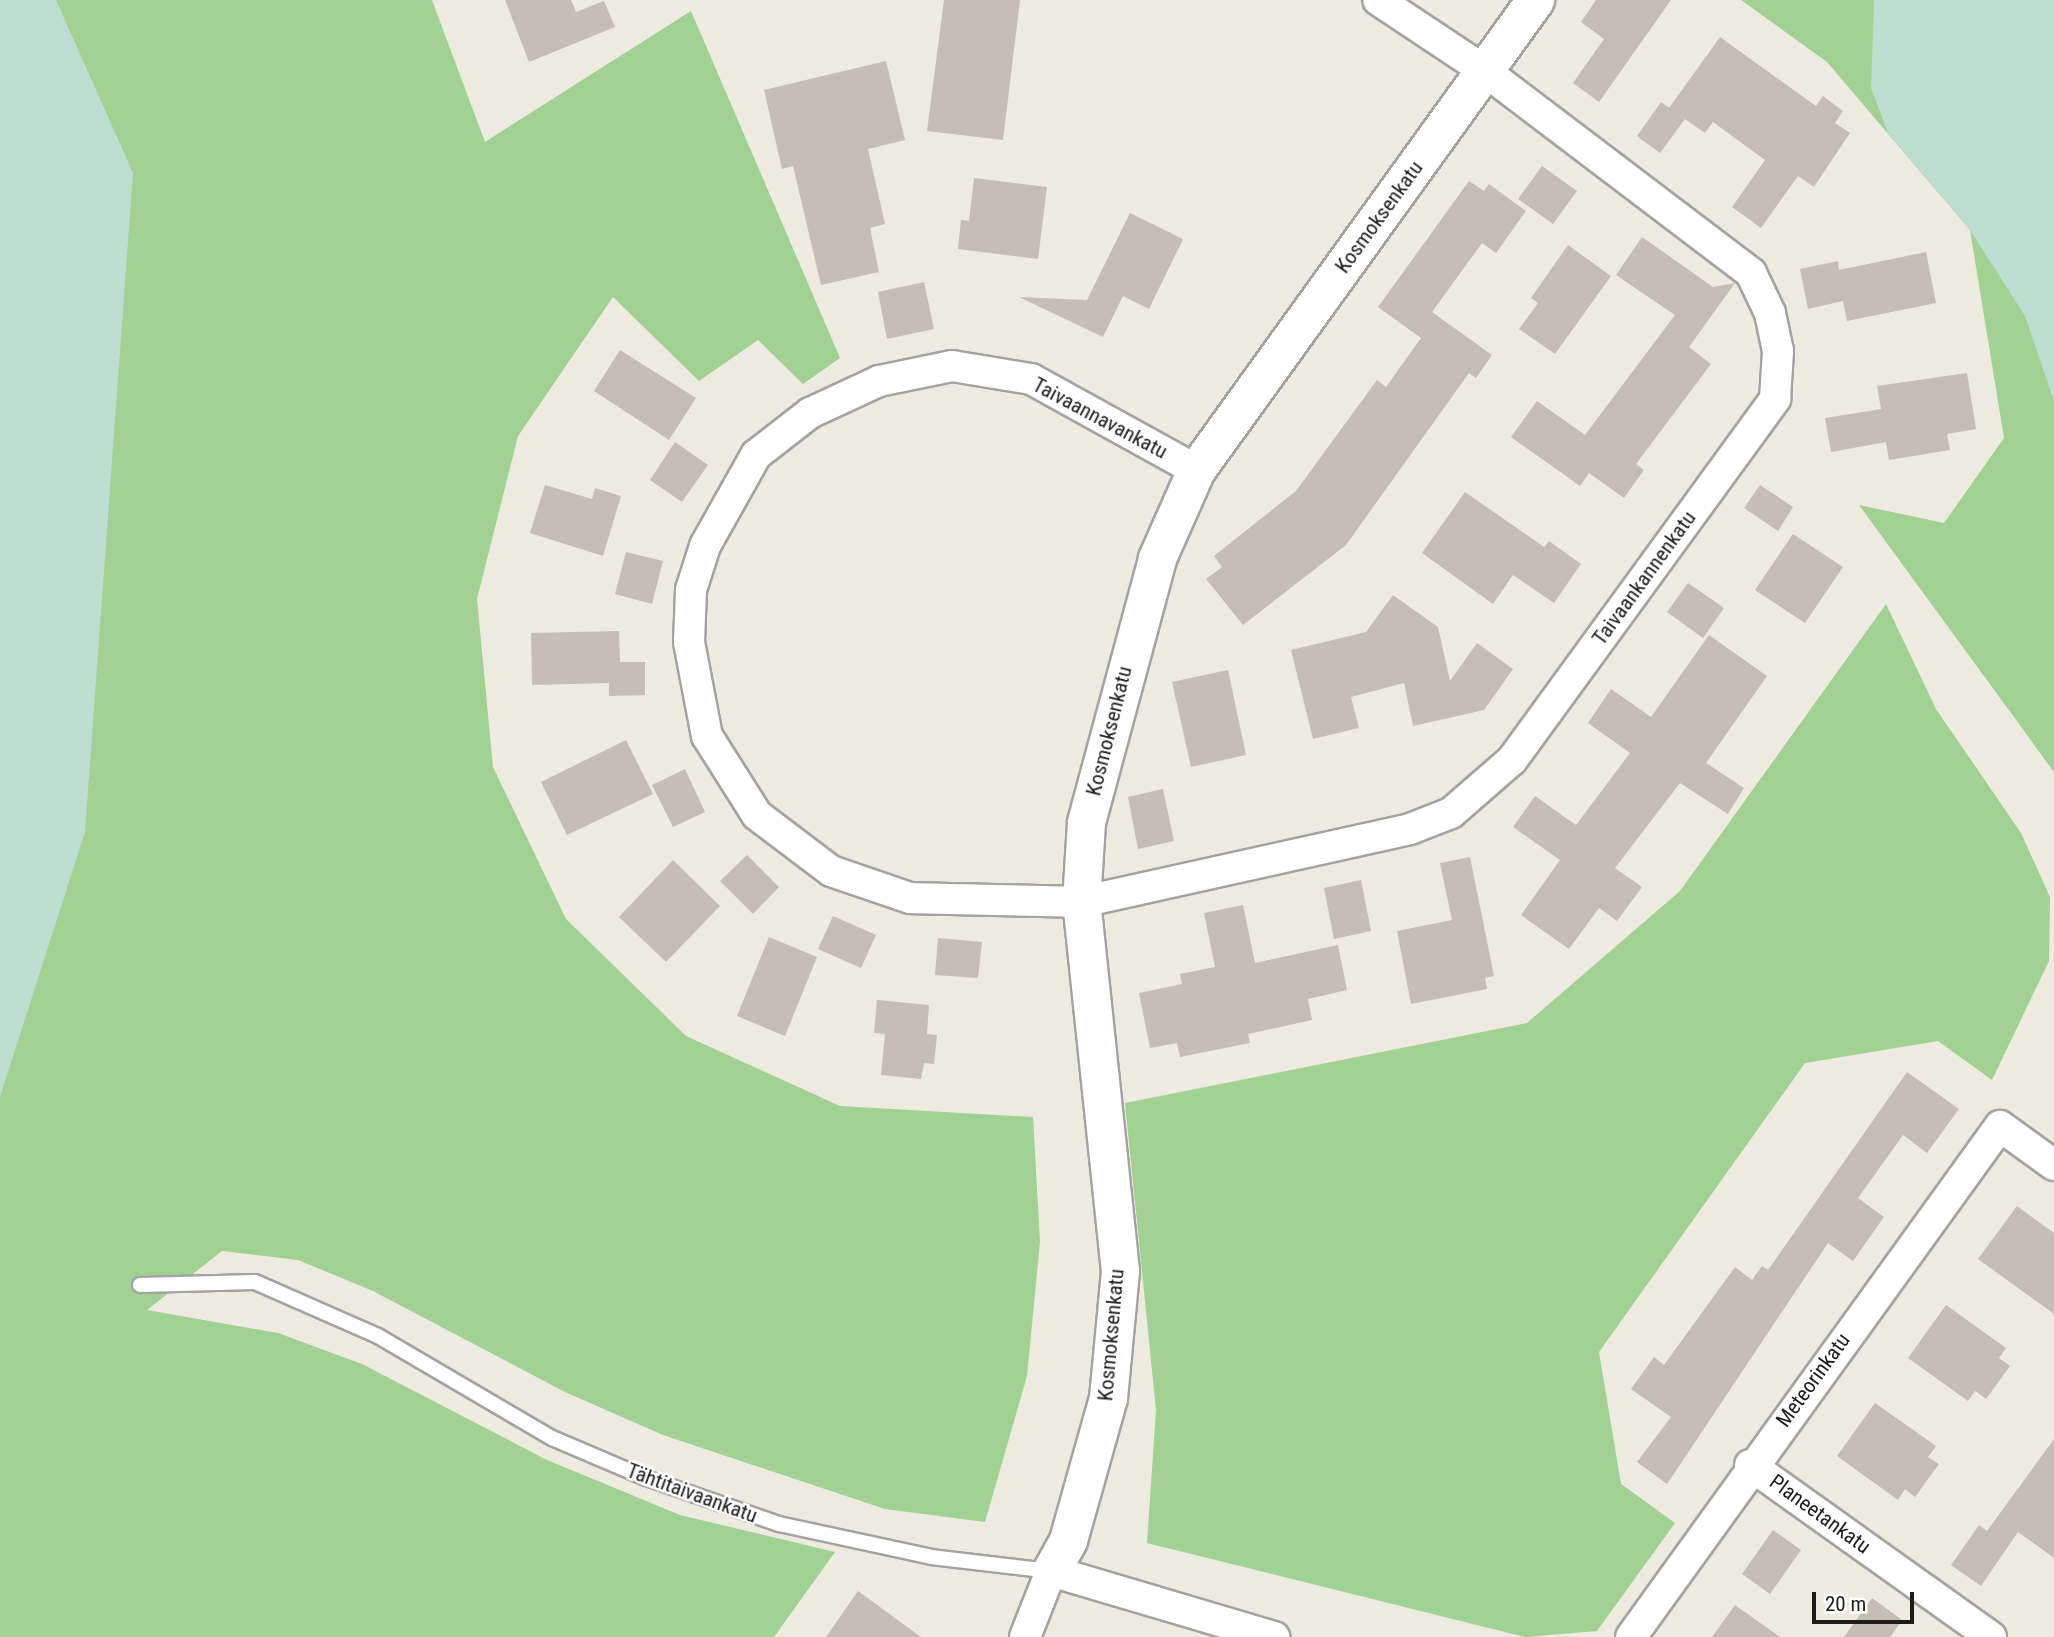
<!DOCTYPE html>
<meta charset="utf-8">
<style>
body{margin:0}
#map{position:relative;width:2054px;height:1637px;overflow:hidden;background:#eeebe1;font-family:"Roboto Condensed",sans-serif}
div>[style]{position:absolute}
.forest>*{inset:0;background:#a1d193}
.wetland>*{inset:0;background:#bdded1}
.building>*{inset:0;background:#c6bdb4}
.roads{filter:drop-shadow(2px 0 #a3a3a3) drop-shadow(-2px 0 #a3a3a3) drop-shadow(0 2px #a3a3a3) drop-shadow(0 -2px #a3a3a3)}
.service>*{height:14px;margin:-7px;padding:0 7px;transform-origin:7px;border-radius:7px;background:#fff}
.minor>*{height:30px;margin:-15px;padding:0 15px;transform-origin:15px;border-radius:15px;background:#fff}
.tertiary>*{height:37px;margin:-18.5px;padding:0 18.5px;transform-origin:18.5px;border-radius:18.5px;background:#fff}
span{translate:-50% -50%;white-space:nowrap;text-align:center;line-height:1.15;-webkit-text-stroke:5px #fff;paint-order:stroke}
.street-label{font-size:21px;color:#1c1c1c}
.scale{position:absolute;left:1812px;top:1592px;width:102px;height:32px;box-sizing:border-box;border:4px solid #1c1c1c;border-top:0;padding-left:9px;font-size:21px;line-height:24px;white-space:nowrap;color:#1c1c1c;-webkit-text-stroke:5px #fff;paint-order:stroke}
</style>
<div id="map">
<div class="forest">
<i style="clip-path:polygon(0 0,432px 0,485px 142px,691px 11px,840px 358px,803px 384px,758px 340px,699px 381px,613px 297px,518px 436px,477px 599px,493px 767px,566px 919px,686px 1036px,840px 1106px,1033px 1117px,1040px 1242px,1027px 1376px,985px 1522px,885px 1509px,663px 1435px,565px 1392px,373px 1291px,298px 1260px,222px 1251px,147px 1310px,278px 1333px,362px 1364px,547px 1460px,680px 1515px,835px 1552px,774px 1637px,0 1637px)"></i>
<i style="clip-path:polygon(1741px 0,2054px 0,2054px 772px,1859px 505px,1944px 523px,2004px 438px,1970px 230px,1827px 62px)"></i>
<i style="clip-path:polygon(1886px 604px,1936px 709px,2021px 833px,2050px 897px,2049px 961px,1992px 1080px,1938px 1041px,1805px 1063px,1599px 1352px,1621px 1484px,1675px 1523px,1597px 1631px,1525px 1637px,1147px 1543px,1156px 1410px,1125px 1103px,1527px 1023px,1680px 891px)"></i>
</div>
<div class="wetland">
<i style="clip-path:polygon(0 0,56px 0,133px 173px,85px 832px,0 1097px)"></i>
<i style="clip-path:polygon(1874px 0,2054px 0,2054px 401px,2025px 316px,1970px 230px,1888px 133px,1871px 88px)"></i>
</div>
<div class="building">
<i style="clip-path:polygon(505px 0,571px 0,576px 12px,604px 1px,615px 27px,529px 62px)"></i>
<i style="clip-path:polygon(944px 0,1020px 0,1003px 140px,927px 131px)"></i>
<i style="clip-path:polygon(1596px 0,1671px 0,1599px 102px,1573px 83px,1604px 39px,1581px 22px)"></i>
<i style="clip-path:polygon(1720px 37px,1816px 106px,1823px 96px,1843px 111px,1835px 123px,1850px 133px,1814px 187px,1798px 176px,1761px 228px,1732px 207px,1765px 160px,1713px 122px,1705px 133px,1669px 108px)"></i>
<i style="clip-path:polygon(886px 61px,905px 140px,868px 149px,885px 224px,870px 228px,879px 272px,821px 285px,793px 166px,782px 169px,764px 90px)"></i>
<i style="clip-path:polygon(1661px 102px,1685px 119px,1660px 153px,1637px 136px)"></i>
<i style="clip-path:polygon(1542px 166px,1577px 191px,1553px 224px,1518px 199px)"></i>
<i style="clip-path:polygon(974px 178px,1047px 187px,1038px 259px,958px 249px,961px 220px,969px 221px)"></i>
<i style="clip-path:polygon(1469px 181px,1484px 191px,1489px 184px,1526px 211px,1496px 253px,1482px 243px,1432px 312px,1492px 355px,1476px 378px,1469px 373px,1346px 545px,1243px 625px,1206px 579px,1222px 567px,1214px 556px,1296px 491px,1377px 380px,1386px 387px,1421px 338px,1378px 307px)"></i>
<i style="clip-path:polygon(1130px 213px,1183px 239px,1149px 309px,1123px 296px,1103px 337px,1019px 297px,1087px 300px)"></i>
<i style="clip-path:polygon(1642px 237px,1713px 287px,1735px 283px,1689px 347px,1711px 364px,1636px 464px,1644px 470px,1624px 498px,1589px 473px,1580px 486px,1511px 437px,1537px 401px,1585px 435px,1675px 315px,1616px 275px)"></i>
<i style="clip-path:polygon(1568px 245px,1611px 276px,1555px 354px,1519px 329px,1538px 303px,1531px 298px)"></i>
<i style="clip-path:polygon(1926px 252px,1936px 303px,1847px 321px,1843px 301px,1808px 309px,1800px 269px,1838px 261px,1839px 270px)"></i>
<i style="clip-path:polygon(924px 282px,934px 329px,887px 339px,878px 292px)"></i>
<i style="clip-path:polygon(620px 350px,696px 398px,669px 440px,594px 391px)"></i>
<i style="clip-path:polygon(1967px 373px,1976px 429px,1947px 434px,1950px 450px,1889px 460px,1886px 442px,1831px 452px,1825px 418px,1881px 409px,1877px 386px)"></i>
<i style="clip-path:polygon(675px 442px,708px 465px,682px 502px,650px 480px)"></i>
<i style="clip-path:polygon(545px 485px,592px 499px,595px 488px,621px 496px,603px 556px,530px 533px)"></i>
<i style="clip-path:polygon(1760px 485px,1793px 507px,1778px 531px,1744px 508px)"></i>
<i style="clip-path:polygon(1465px 492px,1544px 547px,1549px 541px,1581px 564px,1554px 603px,1513px 575px,1493px 604px,1422px 553px)"></i>
<i style="clip-path:polygon(1793px 534px,1843px 567px,1805px 623px,1755px 590px)"></i>
<i style="clip-path:polygon(626px 552px,663px 561px,652px 604px,615px 594px)"></i>
<i style="clip-path:polygon(1688px 583px,1724px 608px,1703px 638px,1667px 612px)"></i>
<i style="clip-path:polygon(1393px 595px,1438px 627px,1450px 681px,1477px 643px,1513px 669px,1484px 710px,1413px 726px,1404px 683px,1351px 697px,1359px 728px,1313px 739px,1291px 650px,1366px 632px)"></i>
<i style="clip-path:polygon(619px 631px,620px 662px,645px 662px,645px 695px,609px 696px,609px 683px,532px 685px,531px 633px)"></i>
<i style="clip-path:polygon(1709px 635px,1767px 676px,1706px 763px,1744px 788px,1728px 814px,1680px 783px,1615px 868px,1642px 887px,1617px 921px,1599px 908px,1569px 949px,1521px 915px,1560px 860px,1513px 827px,1535px 796px,1576px 825px,1630px 753px,1588px 723px,1611px 689px,1651px 717px)"></i>
<i style="clip-path:polygon(1228px 670px,1246px 755px,1191px 767px,1172px 682px)"></i>
<i style="clip-path:polygon(626px 740px,653px 794px,567px 835px,541px 782px)"></i>
<i style="clip-path:polygon(685px 769px,705px 812px,673px 827px,652px 785px)"></i>
<i style="clip-path:polygon(1163px 789px,1174px 841px,1138px 849px,1128px 797px)"></i>
<i style="clip-path:polygon(747px 855px,779px 887px,753px 914px,720px 881px)"></i>
<i style="clip-path:polygon(1470px 857px,1494px 976px,1485px 978px,1487px 989px,1411px 1004px,1397px 931px,1452px 920px,1440px 863px)"></i>
<i style="clip-path:polygon(673px 860px,720px 906px,666px 962px,619px 917px)"></i>
<i style="clip-path:polygon(1361px 880px,1371px 931px,1334px 939px,1324px 888px)"></i>
<i style="clip-path:polygon(1243px 905px,1255px 963px,1338px 945px,1347px 990px,1308px 999px,1312px 1020px,1248px 1034px,1250px 1043px,1180px 1057px,1177px 1043px,1150px 1048px,1139px 993px,1182px 984px,1180px 974px,1215px 967px,1204px 913px)"></i>
<i style="clip-path:polygon(833px 916px,876px 935px,861px 968px,818px 949px)"></i>
<i style="clip-path:polygon(769px 937px,817px 957px,785px 1036px,737px 1016px)"></i>
<i style="clip-path:polygon(938px 938px,982px 942px,978px 978px,935px 975px)"></i>
<i style="clip-path:polygon(877px 1000px,929px 1005px,927px 1034px,937px 1035px,934px 1064px,924px 1063px,921px 1079px,881px 1075px,885px 1034px,874px 1033px)"></i>
<i style="clip-path:polygon(1907px 1072px,1959px 1109px,1927px 1153px,1903px 1135px,1858px 1198px,1884px 1217px,1853px 1261px,1828px 1243px,1667px 1484px,1637px 1462px,1671px 1417px,1631px 1389px,1654px 1357px,1664px 1365px,1735px 1267px,1752px 1280px,1762px 1266px,1768px 1270px)"></i>
<i style="clip-path:polygon(2017px 1206px,2054px 1233px,2054px 1314px,1978px 1259px)"></i>
<i style="clip-path:polygon(1946px 1305px,2006px 1348px,1999px 1358px,2010px 1366px,1986px 1399px,1975px 1391px,1968px 1401px,1908px 1358px)"></i>
<i style="clip-path:polygon(1875px 1403px,1936px 1446px,1928px 1457px,1939px 1464px,1915px 1497px,1905px 1489px,1898px 1500px,1837px 1456px)"></i>
<i style="clip-path:polygon(2054px 1439px,2054px 1558px,2018px 1532px,1981px 1586px,1951px 1565px,1979px 1525px,1987px 1531px)"></i>
<i style="clip-path:polygon(1773px 1530px,1801px 1550px,1770px 1594px,1742px 1574px)"></i>
<i style="clip-path:polygon(858px 1591px,921px 1637px,826px 1637px)"></i>
<i style="clip-path:polygon(1872px 1598px,1902px 1620px,1890px 1637px,1844px 1637px)"></i>
<i style="clip-path:polygon(1735px 1605px,1780px 1637px,1712px 1637px)"></i>
</div>
<div class="roads">
<div class="service">
<i style="left:140px;top:1285px;width:115px;rotate:-1.5deg"></i>
<i style="left:255px;top:1282px;width:134px;rotate:23.7deg"></i>
<i style="left:378px;top:1336px;width:202px;rotate:30.4deg"></i>
<i style="left:552px;top:1438px;width:102px;rotate:23.1deg"></i>
<i style="left:646px;top:1478px;width:141px;rotate:19.1deg"></i>
<i style="left:779px;top:1524px;width:156px;rotate:12.2deg"></i>
<i style="left:931px;top:1557px;width:121px;rotate:6.7deg"></i>
</div>
<div class="minor">
<i style="left:1196px;top:470px;width:188px;rotate:-151.1deg"></i>
<i style="left:1031px;top:379px;width:80px;rotate:-170.7deg"></i>
<i style="left:952px;top:366px;width:75px;rotate:168.4deg"></i>
<i style="left:879px;top:381px;width:76px;rotate:155.1deg"></i>
<i style="left:810px;top:413px;width:68px;rotate:142.1deg"></i>
<i style="left:756px;top:455px;width:104px;rotate:119.3deg"></i>
<i style="left:705px;top:546px;width:46px;rotate:107.7deg"></i>
<i style="left:691px;top:590px;width:52px;rotate:92.2deg"></i>
<i style="left:689px;top:642px;width:96px;rotate:79.2deg"></i>
<i style="left:707px;top:736px;width:93px;rotate:57.7deg"></i>
<i style="left:757px;top:815px;width:93px;rotate:37.1deg"></i>
<i style="left:831px;top:871px;width:83px;rotate:18.9deg"></i>
<i style="left:910px;top:898px;width:171px;rotate:1.3deg"></i>
<i style="left:1081px;top:902px;width:337px;rotate:-12.5deg"></i>
<i style="left:1410px;top:829px;width:44px;rotate:-21.3deg"></i>
<i style="left:1451px;top:813px;width:81px;rotate:-41deg"></i>
<i style="left:1512px;top:760px;width:447px;rotate:-53.9deg"></i>
<i style="left:1775px;top:399px;width:48px;rotate:-86.4deg"></i>
<i style="left:1778px;top:351px;width:39px;rotate:-102deg"></i>
<i style="left:1770px;top:313px;width:44px;rotate:-115.4deg"></i>
<i style="left:1751px;top:273px;width:334px;rotate:-142.8deg"></i>
<i style="left:1485px;top:71px;width:128px;rotate:-146.4deg"></i>
<i style="left:1750px;top:1465px;width:296px;rotate:35.5deg"></i>
<i style="left:1025px;top:1637px;width:71px;rotate:-68.5deg"></i>
<i style="left:1051px;top:1571px;width:233px;rotate:16.5deg"></i>
<i style="left:1631px;top:1637px;width:630px;rotate:-54.17deg"></i>
<i style="left:2000px;top:1126px;width:67px;rotate:35.8deg"></i>
</div>
<div class="tertiary">
<i style="left:1051px;top:1571px;width:35px;rotate:-61deg"></i>
<i style="left:1068px;top:1540px;width:148px;rotate:-74.3deg"></i>
<i style="left:1108px;top:1398px;width:128px;rotate:-84.6deg"></i>
<i style="left:1120px;top:1271px;width:371px;rotate:-96deg"></i>
<i style="left:1081px;top:902px;width:80px;rotate:-86.4deg"></i>
<i style="left:1086px;top:822px;width:273px;rotate:-74.9deg"></i>
<i style="left:1157px;top:558px;width:96px;rotate:-66.1deg"></i>
<i style="left:1196px;top:470px;width:580px;rotate:-54.2deg"></i>
</div>
</div>
<div class="street-label">
<span style="left:1379px;top:217px;rotate:-54deg">Kosmoksenkatu</span>
<span style="left:1100px;top:418px;rotate:28deg">Taivaannavankatu</span>
<span style="left:1644px;top:578px;rotate:-54deg">Taivaankannenkatu</span>
<span style="left:1109px;top:731px;rotate:-76deg">Kosmoksenkatu</span>
<span style="left:1111px;top:1335px;rotate:-85deg">Kosmoksenkatu</span>
<span style="left:1813px;top:1380px;rotate:-54deg">Meteorinkatu</span>
<span style="left:692px;top:1493px;rotate:20deg">Tähtitaivaankatu</span>
<span style="left:1820px;top:1514px;rotate:36deg">Planeetankatu</span>
</div>
<div class="scale">20 m</div>
</div>
